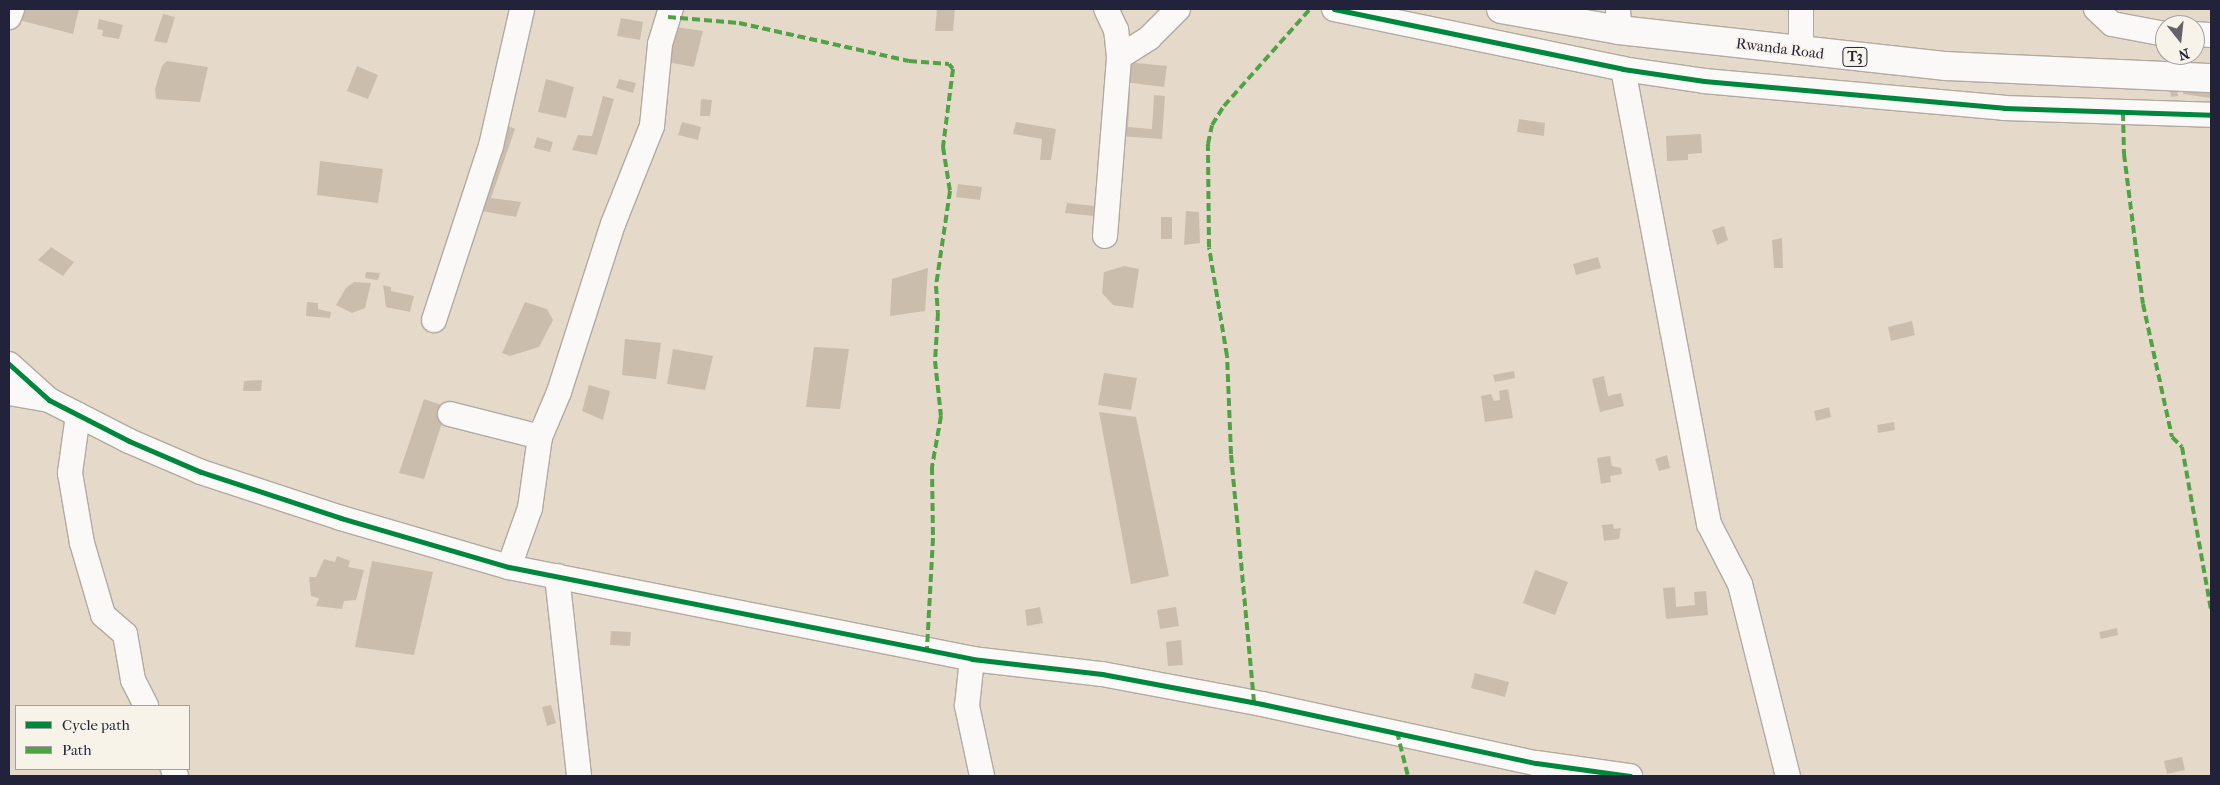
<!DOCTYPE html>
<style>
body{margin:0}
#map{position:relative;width:2220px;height:785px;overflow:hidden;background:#e5dac9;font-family:"IM FELL French Canon",serif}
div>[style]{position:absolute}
.building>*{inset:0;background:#cbbdac}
.roads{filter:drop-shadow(1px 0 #b0aaa1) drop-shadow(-1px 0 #b0aaa1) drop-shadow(0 1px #b0aaa1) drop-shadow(0 -1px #b0aaa1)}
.minor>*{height:24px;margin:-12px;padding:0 12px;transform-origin:12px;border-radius:12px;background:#fbf9f7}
.highway>*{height:28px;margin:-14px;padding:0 14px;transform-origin:14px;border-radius:14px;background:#fbf9f7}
.quiet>*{height:4px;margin-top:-2px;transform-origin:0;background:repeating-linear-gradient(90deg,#50a245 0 8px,transparent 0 12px)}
.cycleway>*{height:5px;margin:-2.5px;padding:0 2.5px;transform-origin:2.5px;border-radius:2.5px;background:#00873e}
span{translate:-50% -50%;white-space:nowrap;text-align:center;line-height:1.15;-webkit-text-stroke:4px #f7f3e8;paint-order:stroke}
.shield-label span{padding:1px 4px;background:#f7f3e8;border:1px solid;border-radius:4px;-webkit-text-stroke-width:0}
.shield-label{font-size:14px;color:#22223b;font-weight:700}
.street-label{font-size:15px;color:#22223b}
.frame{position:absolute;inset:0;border:10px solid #22223b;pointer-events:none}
.legend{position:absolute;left:15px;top:705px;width:175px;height:65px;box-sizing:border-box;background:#f7f3e8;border:1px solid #a29fa3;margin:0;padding:6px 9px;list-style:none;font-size:15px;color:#22223b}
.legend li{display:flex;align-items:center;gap:10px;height:25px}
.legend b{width:25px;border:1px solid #a29fa3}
.north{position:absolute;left:2155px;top:15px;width:50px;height:50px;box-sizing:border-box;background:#f7f3e8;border:1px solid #a29fa3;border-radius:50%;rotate:164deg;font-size:14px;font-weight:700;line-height:20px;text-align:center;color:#22223b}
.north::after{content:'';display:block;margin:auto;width:18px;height:22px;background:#66626d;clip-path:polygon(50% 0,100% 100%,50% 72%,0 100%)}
</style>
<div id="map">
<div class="building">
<i style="clip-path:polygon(19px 9px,79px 9px,73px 34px,15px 19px)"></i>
<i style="clip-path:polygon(937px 9px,955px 9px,953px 31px,935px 31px)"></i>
<i style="clip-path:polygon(163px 14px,175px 17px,167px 43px,154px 41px)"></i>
<i style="clip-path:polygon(621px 18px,643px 22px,640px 40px,617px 36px)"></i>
<i style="clip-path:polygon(99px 19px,123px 25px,119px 39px,102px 36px,103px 30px,97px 29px)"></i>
<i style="clip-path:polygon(676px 27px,703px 31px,694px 67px,667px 62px)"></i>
<i style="clip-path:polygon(167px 61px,208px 67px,200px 102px,156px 99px,155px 89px,162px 66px)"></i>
<i style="clip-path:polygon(1126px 62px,1167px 66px,1164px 87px,1124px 82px)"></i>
<i style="clip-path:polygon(357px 66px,378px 75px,368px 99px,347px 91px)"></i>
<i style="clip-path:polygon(546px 79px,574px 87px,566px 118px,538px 112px)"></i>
<i style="clip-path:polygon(619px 79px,636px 83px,633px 93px,616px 88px)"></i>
<i style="clip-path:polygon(2184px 84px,2211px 87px,2211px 98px,2183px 94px)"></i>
<i style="clip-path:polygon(2177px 88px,2178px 96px,2171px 97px,2170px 89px)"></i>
<i style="clip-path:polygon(1121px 93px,1130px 94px,1128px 127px,1152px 129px,1154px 95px,1165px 96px,1162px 139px,1118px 136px)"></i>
<i style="clip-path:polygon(603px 96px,614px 99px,597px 155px,572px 150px,578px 135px,592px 136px)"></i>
<i style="clip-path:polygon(701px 99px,712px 100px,710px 116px,700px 116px)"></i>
<i style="clip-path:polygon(1519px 119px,1545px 123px,1544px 136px,1517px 132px)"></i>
<i style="clip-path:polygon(682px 122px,701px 127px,698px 140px,678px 135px)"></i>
<i style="clip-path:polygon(1016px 122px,1056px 129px,1051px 160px,1040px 160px,1042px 139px,1013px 134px)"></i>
<i style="clip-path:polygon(505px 124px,515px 129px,491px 198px,521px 202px,516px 217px,476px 210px)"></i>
<i style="clip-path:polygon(1701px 134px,1702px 153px,1688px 154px,1688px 160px,1667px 161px,1666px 136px)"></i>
<i style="clip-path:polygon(537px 137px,553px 142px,550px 152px,534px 148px)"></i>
<i style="clip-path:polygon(320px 161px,383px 169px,378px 203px,317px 195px)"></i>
<i style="clip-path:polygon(958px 184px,982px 187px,980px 200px,956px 197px)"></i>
<i style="clip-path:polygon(1067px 203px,1095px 206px,1094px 216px,1065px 213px)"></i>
<i style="clip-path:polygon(1186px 211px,1199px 212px,1200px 243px,1184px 245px)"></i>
<i style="clip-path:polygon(1161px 217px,1172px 217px,1172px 239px,1161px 239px)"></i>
<i style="clip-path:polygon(1724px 226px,1728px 240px,1717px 245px,1712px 230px)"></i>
<i style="clip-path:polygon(1782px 238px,1783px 268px,1774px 268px,1772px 240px)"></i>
<i style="clip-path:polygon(51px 247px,74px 262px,63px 276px,38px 260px)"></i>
<i style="clip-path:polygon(1598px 257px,1601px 268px,1576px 275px,1573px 264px)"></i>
<i style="clip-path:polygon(1124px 266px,1139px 269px,1133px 308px,1113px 305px,1102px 293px,1104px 272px)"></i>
<i style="clip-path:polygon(928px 268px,925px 311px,890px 316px,892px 279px)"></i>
<i style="clip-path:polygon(366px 272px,380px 273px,378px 280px,365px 278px)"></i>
<i style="clip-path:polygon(354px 282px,371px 283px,365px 308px,352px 313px,336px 305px,346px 288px)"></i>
<i style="clip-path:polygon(383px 285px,391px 287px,391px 291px,414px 296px,410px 312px,386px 307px)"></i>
<i style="clip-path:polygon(307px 302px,318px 303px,318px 309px,331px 312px,330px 318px,306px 316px)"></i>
<i style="clip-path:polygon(525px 302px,547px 309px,553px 320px,539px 347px,510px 356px,502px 353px)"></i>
<i style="clip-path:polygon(1912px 321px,1915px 335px,1891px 341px,1888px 327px)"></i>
<i style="clip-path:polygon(625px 339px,661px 343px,656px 379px,622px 375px)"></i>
<i style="clip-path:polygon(814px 347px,849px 349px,840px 409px,806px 407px)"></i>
<i style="clip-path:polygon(673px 349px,713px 356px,705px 390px,667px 384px)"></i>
<i style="clip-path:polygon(1514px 371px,1515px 378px,1495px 382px,1493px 375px)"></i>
<i style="clip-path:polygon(1104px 373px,1137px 378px,1131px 410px,1098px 405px)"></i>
<i style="clip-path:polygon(1604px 376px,1608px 396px,1621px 393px,1624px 406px,1600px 412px,1592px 379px)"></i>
<i style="clip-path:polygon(262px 380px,261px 391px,243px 391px,244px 381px)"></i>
<i style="clip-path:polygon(589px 385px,610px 391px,603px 420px,582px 411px)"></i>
<i style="clip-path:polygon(1508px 389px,1513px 418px,1485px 422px,1481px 396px,1491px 394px,1494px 401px,1500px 400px,1499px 391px)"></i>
<i style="clip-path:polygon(424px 399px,447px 407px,424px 479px,399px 473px)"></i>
<i style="clip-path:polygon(1829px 407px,1831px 417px,1816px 421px,1814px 411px)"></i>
<i style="clip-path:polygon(1099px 412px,1136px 417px,1169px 576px,1131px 584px)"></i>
<i style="clip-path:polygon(1894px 422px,1895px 430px,1878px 433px,1877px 425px)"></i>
<i style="clip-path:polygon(1667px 455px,1670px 468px,1659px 471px,1655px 459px)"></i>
<i style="clip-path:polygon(1610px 456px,1612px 466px,1621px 468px,1622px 474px,1610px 476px,1611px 482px,1601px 484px,1597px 458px)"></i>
<i style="clip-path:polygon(1613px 524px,1614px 529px,1621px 528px,1619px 539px,1604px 541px,1602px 525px)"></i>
<i style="clip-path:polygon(337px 556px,350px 561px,348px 567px,364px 570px,356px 600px,344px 601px,342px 609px,316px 606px,319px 598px,311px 596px,309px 577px,316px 577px,324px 559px,335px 562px)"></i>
<i style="clip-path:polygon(372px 561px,433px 572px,414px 655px,355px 647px)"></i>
<i style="clip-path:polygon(1535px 570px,1568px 582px,1555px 615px,1523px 603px)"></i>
<i style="clip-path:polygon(1675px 587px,1676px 607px,1695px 605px,1694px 592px,1706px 591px,1708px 615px,1666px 619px,1663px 588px)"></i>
<i style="clip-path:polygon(1040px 607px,1043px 623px,1027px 626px,1025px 610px)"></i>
<i style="clip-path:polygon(1176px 607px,1179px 626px,1160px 629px,1157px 610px)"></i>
<i style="clip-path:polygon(2117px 628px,2118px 635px,2101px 639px,2099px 632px)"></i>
<i style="clip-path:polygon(611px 631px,631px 632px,630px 646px,610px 645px)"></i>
<i style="clip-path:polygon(1181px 640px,1183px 665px,1168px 666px,1166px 642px)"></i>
<i style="clip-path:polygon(1475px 673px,1509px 682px,1505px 697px,1471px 688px)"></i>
<i style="clip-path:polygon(551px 705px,556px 723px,547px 726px,542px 707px)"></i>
<i style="clip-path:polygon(2182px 757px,2185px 770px,2167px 774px,2164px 761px)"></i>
</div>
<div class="roads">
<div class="minor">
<i style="left:1334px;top:9px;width:295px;rotate:11.7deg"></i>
<i style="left:1623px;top:69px;width:82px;rotate:8.4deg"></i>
<i style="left:1704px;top:81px;width:301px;rotate:5.1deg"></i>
<i style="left:2004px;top:108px;width:207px;rotate:1.9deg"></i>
<i style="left:1618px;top:9px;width:21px;rotate:87deg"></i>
<i style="left:2096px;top:9px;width:22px;rotate:43deg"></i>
<i style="left:2112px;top:24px;width:54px;rotate:10.7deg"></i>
<i style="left:9px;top:17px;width:9px;rotate:-69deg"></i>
<i style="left:2195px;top:34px;width:16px;rotate:4deg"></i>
<i style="left:1801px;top:51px;width:42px;rotate:-90deg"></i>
<i style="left:1119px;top:57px;width:36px;rotate:-32deg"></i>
<i style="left:1149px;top:38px;width:41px;rotate:-45deg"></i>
<i style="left:1623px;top:69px;width:463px;rotate:79.3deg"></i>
<i style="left:1709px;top:524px;width:68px;rotate:62.7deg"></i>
<i style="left:1740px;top:584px;width:198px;rotate:76deg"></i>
<i style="left:1105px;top:236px;width:180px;rotate:-85.5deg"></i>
<i style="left:1119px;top:57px;width:27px;rotate:-96deg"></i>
<i style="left:1116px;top:30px;width:23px;rotate:-115deg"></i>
<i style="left:434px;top:320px;width:183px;rotate:-71.9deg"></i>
<i style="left:491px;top:146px;width:140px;rotate:-77.2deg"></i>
<i style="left:9px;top:364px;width:54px;rotate:42deg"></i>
<i style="left:49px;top:400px;width:90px;rotate:27.1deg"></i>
<i style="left:129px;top:441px;width:78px;rotate:23.3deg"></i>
<i style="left:201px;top:472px;width:147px;rotate:18.2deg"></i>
<i style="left:341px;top:518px;width:175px;rotate:16.3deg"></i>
<i style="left:509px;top:567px;width:472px;rotate:11.2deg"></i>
<i style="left:972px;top:659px;width:131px;rotate:6.6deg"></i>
<i style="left:1102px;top:674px;width:163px;rotate:10.6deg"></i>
<i style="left:1262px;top:704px;width:280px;rotate:12.2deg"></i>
<i style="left:1536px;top:763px;width:95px;rotate:7.9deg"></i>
<i style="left:9px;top:393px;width:41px;rotate:9.9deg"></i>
<i style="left:450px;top:414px;width:93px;rotate:14.3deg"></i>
<i style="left:78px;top:415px;width:59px;rotate:97.9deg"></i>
<i style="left:70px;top:473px;width:71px;rotate:80.3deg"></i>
<i style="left:82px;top:543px;width:75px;rotate:73.7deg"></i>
<i style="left:103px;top:615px;width:29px;rotate:41deg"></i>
<i style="left:125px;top:634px;width:47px;rotate:80.1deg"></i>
<i style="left:133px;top:680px;width:29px;rotate:63deg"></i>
<i style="left:509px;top:567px;width:63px;rotate:-70.4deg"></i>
<i style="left:530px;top:508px;width:72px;rotate:-82deg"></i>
<i style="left:540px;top:437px;width:49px;rotate:-67.1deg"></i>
<i style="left:559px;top:392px;width:176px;rotate:-72.2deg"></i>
<i style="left:613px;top:224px;width:105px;rotate:-68.3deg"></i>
<i style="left:652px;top:126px;width:82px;rotate:-84.4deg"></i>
<i style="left:660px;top:44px;width:37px;rotate:-73deg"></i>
<i style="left:557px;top:576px;width:201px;rotate:83.7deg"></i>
<i style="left:972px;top:659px;width:47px;rotate:96.1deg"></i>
<i style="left:967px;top:706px;width:72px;rotate:77.9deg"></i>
<i style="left:173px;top:769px;width:8px;rotate:67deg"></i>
</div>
<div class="highway">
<i style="left:1501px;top:9px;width:120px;rotate:10.1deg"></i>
<i style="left:1619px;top:30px;width:329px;rotate:6.3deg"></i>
<i style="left:1946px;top:66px;width:265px;rotate:2.6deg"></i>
</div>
</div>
<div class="quiet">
<i style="left:668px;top:17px;width:71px;rotate:4.8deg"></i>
<i style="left:739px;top:23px;width:174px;rotate:12.6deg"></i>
<i style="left:909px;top:61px;width:40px;rotate:4.3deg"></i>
<i style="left:949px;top:64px;width:6px;rotate:51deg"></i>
<i style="left:953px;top:69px;width:79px;rotate:97.3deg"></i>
<i style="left:943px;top:147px;width:45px;rotate:81deg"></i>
<i style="left:950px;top:191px;width:96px;rotate:98.4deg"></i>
<i style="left:936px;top:286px;width:27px;rotate:86deg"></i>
<i style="left:938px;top:313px;width:48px;rotate:93.6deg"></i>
<i style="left:935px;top:361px;width:55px;rotate:83.8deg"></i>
<i style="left:941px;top:416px;width:52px;rotate:100deg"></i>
<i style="left:932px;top:467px;width:71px;rotate:89.2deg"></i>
<i style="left:933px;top:538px;width:112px;rotate:93.1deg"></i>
<i style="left:2123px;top:113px;width:41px;rotate:88.6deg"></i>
<i style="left:2124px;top:154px;width:151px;rotate:82.8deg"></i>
<i style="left:2143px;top:304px;width:136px;rotate:77.7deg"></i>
<i style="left:2172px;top:437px;width:14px;rotate:45deg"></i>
<i style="left:2182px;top:447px;width:165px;rotate:79.9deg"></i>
<i style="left:1254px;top:702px;width:249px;rotate:-95.3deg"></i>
<i style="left:1231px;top:454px;width:98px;rotate:-92.3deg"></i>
<i style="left:1227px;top:356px;width:110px;rotate:-99.4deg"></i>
<i style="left:1209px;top:247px;width:103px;rotate:-90.6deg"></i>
<i style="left:1208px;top:144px;width:19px;rotate:-78deg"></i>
<i style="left:1212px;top:125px;width:22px;rotate:-58deg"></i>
<i style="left:1224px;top:106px;width:130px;rotate:-48.4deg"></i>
<i style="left:1397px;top:732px;width:45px;rotate:76deg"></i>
</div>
<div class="cycleway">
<i style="left:1334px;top:9px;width:295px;rotate:11.7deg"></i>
<i style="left:1623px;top:69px;width:82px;rotate:8.4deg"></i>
<i style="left:1704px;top:81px;width:301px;rotate:5.1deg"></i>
<i style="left:2004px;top:108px;width:207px;rotate:1.9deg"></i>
<i style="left:9px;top:364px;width:54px;rotate:42deg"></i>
<i style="left:49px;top:400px;width:90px;rotate:27.1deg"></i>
<i style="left:129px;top:441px;width:78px;rotate:23.3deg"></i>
<i style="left:201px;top:472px;width:147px;rotate:18.2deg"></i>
<i style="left:341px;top:518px;width:175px;rotate:16.3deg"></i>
<i style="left:509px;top:567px;width:472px;rotate:11.2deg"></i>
<i style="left:972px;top:659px;width:131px;rotate:6.6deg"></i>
<i style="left:1102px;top:674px;width:163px;rotate:10.6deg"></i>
<i style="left:1262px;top:704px;width:280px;rotate:12.2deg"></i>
<i style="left:1536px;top:763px;width:95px;rotate:7.9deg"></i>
</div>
<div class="shield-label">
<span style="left:1855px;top:57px">T3</span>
</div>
<div class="street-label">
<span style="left:1780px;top:49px;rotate:7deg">Rwanda Road</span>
</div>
<div class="frame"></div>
<ul class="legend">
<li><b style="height:6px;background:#00873e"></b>Cycle path</li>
<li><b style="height:6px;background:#50a245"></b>Path</li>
</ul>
<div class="north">N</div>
</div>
